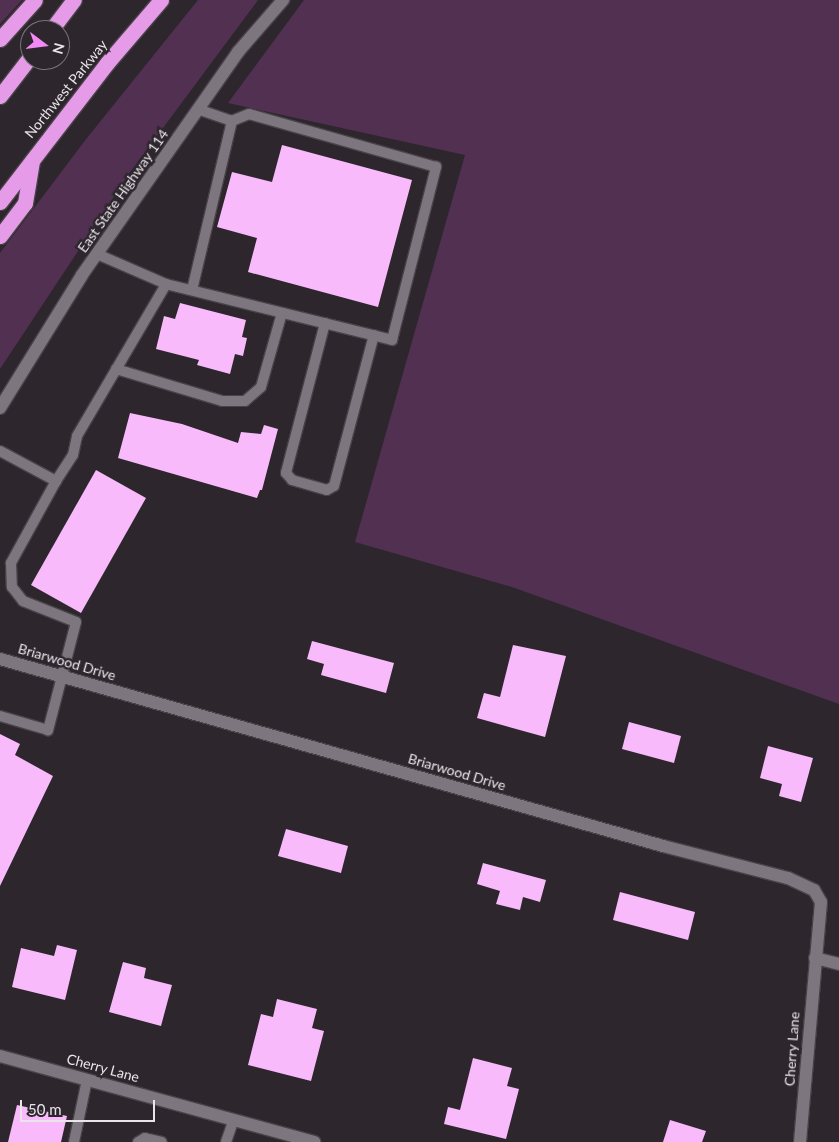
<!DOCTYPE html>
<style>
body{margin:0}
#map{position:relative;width:839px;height:1142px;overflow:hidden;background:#2d272d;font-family:Lato,sans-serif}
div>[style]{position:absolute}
.green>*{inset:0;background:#513052}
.building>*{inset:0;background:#f8bafa}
.roads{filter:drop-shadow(1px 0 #494249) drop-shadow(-1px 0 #494249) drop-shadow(0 1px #494249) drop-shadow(0 -1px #494249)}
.lane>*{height:10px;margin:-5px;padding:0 5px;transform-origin:5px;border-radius:5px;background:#7e767e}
.street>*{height:12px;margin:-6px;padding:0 6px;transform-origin:6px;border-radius:6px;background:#7e767e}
.secondary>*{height:12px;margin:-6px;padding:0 6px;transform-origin:6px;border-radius:6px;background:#7e767e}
.highway>*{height:15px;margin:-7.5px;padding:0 7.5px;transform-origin:7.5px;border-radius:7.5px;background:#e59be7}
span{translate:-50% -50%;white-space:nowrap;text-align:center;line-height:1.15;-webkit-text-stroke:5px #2d272d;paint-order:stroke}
.street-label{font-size:14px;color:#eae5ea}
.north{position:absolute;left:20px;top:20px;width:50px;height:50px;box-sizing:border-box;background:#2d272d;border:1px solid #797379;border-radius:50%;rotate:105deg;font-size:14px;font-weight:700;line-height:20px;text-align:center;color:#eae5ea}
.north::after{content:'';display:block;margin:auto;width:18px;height:22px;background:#f18af4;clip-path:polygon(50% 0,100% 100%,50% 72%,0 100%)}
.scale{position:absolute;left:20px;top:1100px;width:135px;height:22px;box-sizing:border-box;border:2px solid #eae5ea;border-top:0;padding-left:6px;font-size:15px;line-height:18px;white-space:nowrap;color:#eae5ea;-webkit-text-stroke:4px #2d272d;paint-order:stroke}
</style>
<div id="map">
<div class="green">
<i style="clip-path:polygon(0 0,22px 0,0 24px)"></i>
<i style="clip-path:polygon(198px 0,258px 0,131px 171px,0 369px,0 253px,87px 138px)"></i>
<i style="clip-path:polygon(304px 0,839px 0,839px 704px,512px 587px,355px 542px,465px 155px,228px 103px)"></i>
</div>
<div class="building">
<i style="clip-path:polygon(282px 145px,412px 180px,378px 307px,248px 272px,257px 238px,217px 227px,232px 172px,272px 182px)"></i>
<i style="clip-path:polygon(180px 303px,246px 320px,242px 337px,247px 338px,243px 356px,235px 354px,230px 374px,197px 365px,199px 360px,156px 349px,164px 316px,175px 319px)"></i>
<i style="clip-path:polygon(130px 413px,182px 424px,238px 443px,241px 432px,261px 434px,264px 425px,278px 429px,262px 490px,260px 490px,257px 498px,118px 458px)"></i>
<i style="clip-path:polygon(96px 470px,146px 498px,81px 613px,31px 585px)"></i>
<i style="clip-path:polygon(312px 641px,394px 663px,386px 693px,321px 675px,324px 664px,307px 659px)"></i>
<i style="clip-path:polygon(513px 645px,566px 656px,545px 737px,477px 718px,484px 693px,500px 697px)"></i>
<i style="clip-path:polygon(629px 722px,681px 736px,674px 763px,622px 749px)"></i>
<i style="clip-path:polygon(0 734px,20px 744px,15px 755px,53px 776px,0 886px)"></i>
<i style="clip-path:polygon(768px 746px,813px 758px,801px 802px,779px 796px,782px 784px,760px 778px)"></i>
<i style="clip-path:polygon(286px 829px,348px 846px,341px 873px,278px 856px)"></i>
<i style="clip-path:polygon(483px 863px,546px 880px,540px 902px,523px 897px,520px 910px,496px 904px,500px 891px,477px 884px)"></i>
<i style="clip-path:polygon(620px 892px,695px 912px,688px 940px,613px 920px)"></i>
<i style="clip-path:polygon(57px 945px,77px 950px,65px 1000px,12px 987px,21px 948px,54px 956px)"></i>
<i style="clip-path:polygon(123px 962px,146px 968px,144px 978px,172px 985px,161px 1026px,109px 1012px)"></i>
<i style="clip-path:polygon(277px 999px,317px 1009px,312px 1028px,324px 1031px,311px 1081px,248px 1065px,261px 1014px,273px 1017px)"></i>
<i style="clip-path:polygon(473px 1058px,512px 1068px,507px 1086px,519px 1089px,506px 1139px,444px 1124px,448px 1107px,460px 1110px)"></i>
<i style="clip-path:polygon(17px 1105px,67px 1116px,61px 1142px,8px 1142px)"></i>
<i style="clip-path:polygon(670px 1120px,706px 1131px,702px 1142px,663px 1142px)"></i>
</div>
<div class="roads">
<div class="lane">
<i style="left:166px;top:284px;width:233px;rotate:13.9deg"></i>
<i style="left:392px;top:340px;width:179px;rotate:-75.7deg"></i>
<i style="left:436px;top:167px;width:194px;rotate:-164.2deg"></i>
<i style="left:249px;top:114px;width:18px;rotate:158deg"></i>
<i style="left:232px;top:121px;width:36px;rotate:-161deg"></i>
<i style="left:192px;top:290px;width:174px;rotate:-76.7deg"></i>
<i style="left:325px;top:323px;width:155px;rotate:104.6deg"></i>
<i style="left:286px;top:473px;width:9px;rotate:49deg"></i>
<i style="left:292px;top:480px;width:36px;rotate:16deg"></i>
<i style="left:327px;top:490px;width:8px;rotate:-30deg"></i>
<i style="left:334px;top:486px;width:156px;rotate:-75.2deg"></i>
<i style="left:116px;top:369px;width:111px;rotate:16.8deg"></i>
<i style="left:222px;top:401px;width:23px"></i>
<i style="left:245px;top:401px;width:21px;rotate:-41deg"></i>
<i style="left:261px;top:387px;width:77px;rotate:-74.2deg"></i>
<i style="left:0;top:451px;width:64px;rotate:28.2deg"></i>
<i style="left:56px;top:481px;width:94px;rotate:118.8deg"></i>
<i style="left:11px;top:563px;width:24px;rotate:88deg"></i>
<i style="left:12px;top:587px;width:18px;rotate:52deg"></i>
<i style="left:23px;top:601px;width:57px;rotate:21.6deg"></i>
<i style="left:76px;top:622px;width:112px;rotate:104.5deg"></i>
<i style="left:48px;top:730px;width:50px;rotate:-163.7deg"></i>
<i style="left:56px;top:481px;width:31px;rotate:-57deg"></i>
<i style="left:73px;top:455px;width:19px;rotate:-78deg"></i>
<i style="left:77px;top:436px;width:176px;rotate:-59.6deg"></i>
<i style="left:166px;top:284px;width:75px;rotate:-156.5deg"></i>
<i style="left:74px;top:1142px;width:63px;rotate:-78.2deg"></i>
<i style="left:138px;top:1142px;width:8px;rotate:-30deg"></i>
<i style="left:145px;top:1138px;width:17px;rotate:13deg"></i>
<i style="left:226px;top:1142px;width:24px;rotate:-71deg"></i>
</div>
<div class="street">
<i style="left:0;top:659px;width:689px;rotate:15.75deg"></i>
<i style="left:663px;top:846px;width:129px;rotate:14.4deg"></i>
<i style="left:788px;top:878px;width:29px;rotate:25deg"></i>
<i style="left:814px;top:890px;width:14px;rotate:60deg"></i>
<i style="left:821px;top:902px;width:241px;rotate:95deg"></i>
<i style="left:815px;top:958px;width:25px;rotate:14deg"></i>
<i style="left:0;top:1056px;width:326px;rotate:15.3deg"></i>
</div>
<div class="secondary">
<i style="left:0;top:408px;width:156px;rotate:-58.3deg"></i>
<i style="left:82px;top:275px;width:272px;rotate:-55deg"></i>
<i style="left:238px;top:52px;width:69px;rotate:-49.1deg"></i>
</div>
<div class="highway">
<i style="left:51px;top:30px;width:38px;rotate:-53deg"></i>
<i style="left:0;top:39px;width:52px;rotate:-48.1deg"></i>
<i style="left:0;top:96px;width:49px;rotate:-52.4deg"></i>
<i style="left:0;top:202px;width:175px;rotate:-52.4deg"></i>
<i style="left:107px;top:63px;width:83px;rotate:-49.4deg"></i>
<i style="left:0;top:236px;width:41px;rotate:-52.9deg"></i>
<i style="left:25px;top:203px;width:43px;rotate:-80.5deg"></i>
</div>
</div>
<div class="street-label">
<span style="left:66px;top:89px;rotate:-51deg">Northwest Parkway</span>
<span style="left:123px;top:191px;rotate:-55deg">East State Highway 114</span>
<span style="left:67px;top:662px;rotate:16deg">Briarwood Drive</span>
<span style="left:457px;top:772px;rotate:16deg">Briarwood Drive</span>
<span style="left:792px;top:1049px;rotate:-86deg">Cherry Lane</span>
<span style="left:103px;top:1068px;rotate:15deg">Cherry Lane</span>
</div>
<div class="north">N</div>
<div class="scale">50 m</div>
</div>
